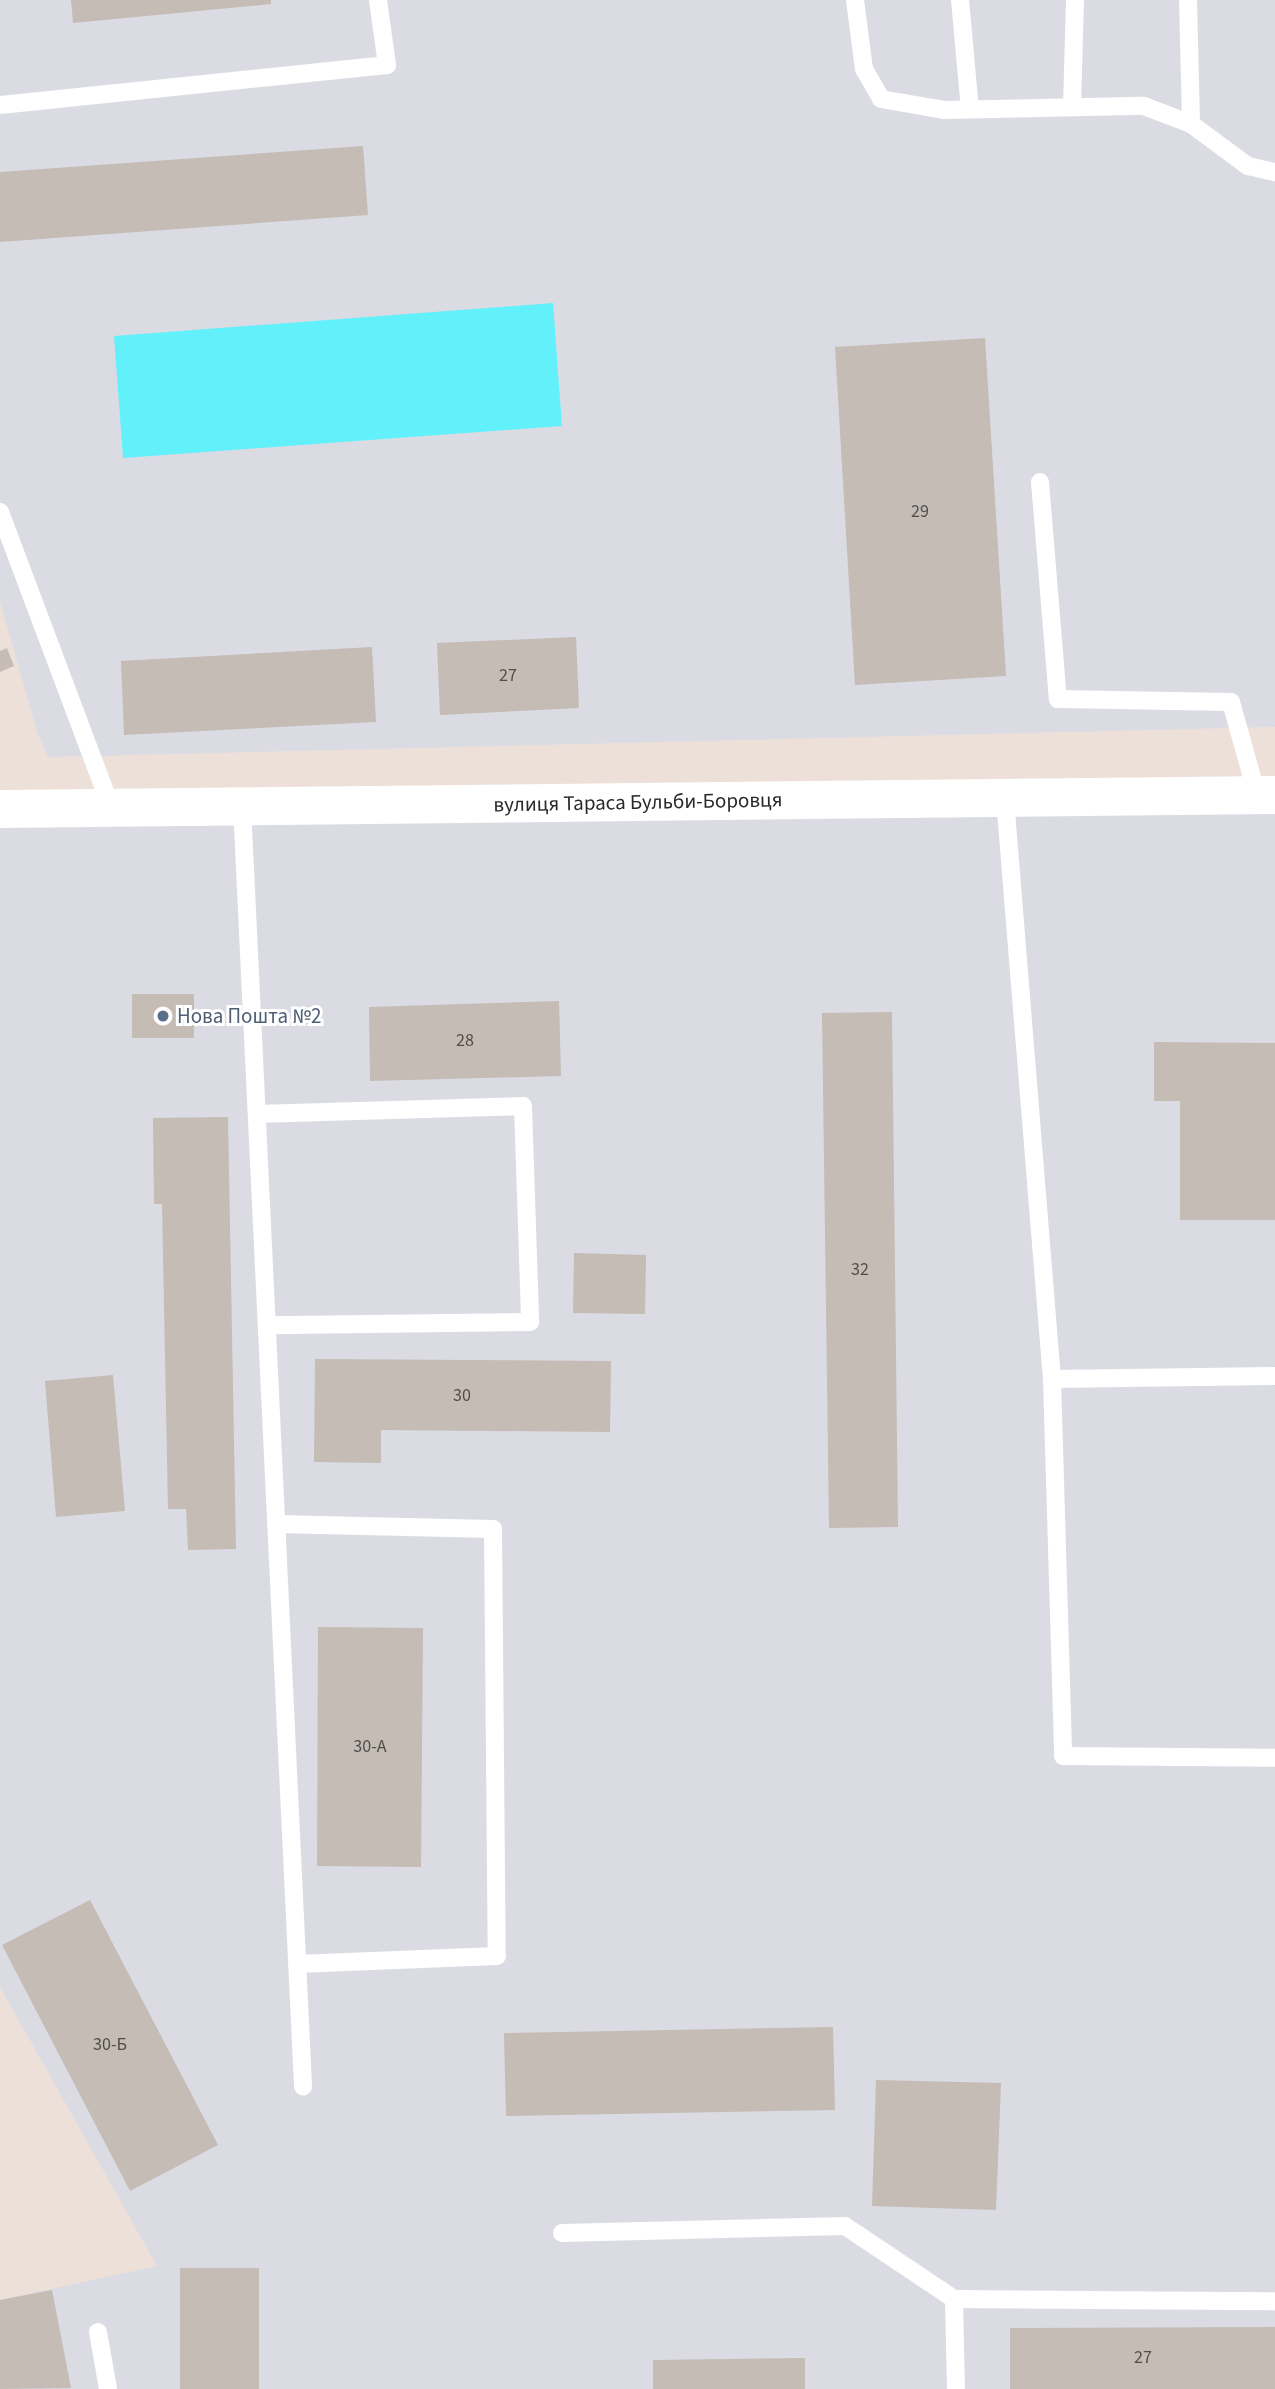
<!DOCTYPE html>
<meta charset="utf-8">
<style>
body{margin:0}
#map{position:relative;width:1275px;height:2389px;overflow:hidden;background:#ede0d9;font-family:"Source Sans 3",sans-serif}
div>[style]{position:absolute}
.industrial>*{inset:0;background:#dbdbe4}
.water>*{inset:0;background:#62f1fa}
.building>*{inset:0;background:#c4bcb5}
.lane>*{height:18px;margin:-9px;padding:0 9px;transform-origin:9px;border-radius:9px;background:#fff}
.secondary>*{height:38px;margin:-19px;padding:0 19px;transform-origin:19px;border-radius:19px;background:#fff}
.dots>*{width:19px;height:19px;translate:-50% -50%;box-sizing:border-box;border:4px solid #fff;border-radius:50%}
span{translate:-50% -50%;white-space:nowrap;text-align:center;line-height:1.15;-webkit-text-stroke:6px #fff;paint-order:stroke}
.number-label{font-size:18px;color:#504e4c}
.number-label span{-webkit-text-stroke-width:0}
.street-label{font-size:21px;color:#292929}
.service-label{font-size:21px;color:#4e5e75}
.left{translate:0 -50%;text-align:left}
</style>
<div id="map">
<div class="industrial">
<i style="clip-path:polygon(0 0,1275px 0,1275px 727px,48px 757px,37px 732px,0 602px)"></i>
<i style="clip-path:polygon(1275px 795px,1275px 2389px,0 2389px,0 2300px,157px 2266px,0 1987px,0 809px)"></i>
</div>
<div class="water">
<i style="clip-path:polygon(553px 303px,562px 426px,123px 458px,114px 336px)"></i>
</div>
<div class="building">
<i style="clip-path:polygon(71px 0,271px 0,271px 4px,73px 23px)"></i>
<i style="clip-path:polygon(363px 146px,368px 215px,0 242px,0 172px)"></i>
<i style="clip-path:polygon(985px 338px,1006px 676px,855px 685px,835px 347px)"></i>
<i style="clip-path:polygon(576px 637px,579px 708px,440px 715px,437px 643px)"></i>
<i style="clip-path:polygon(372px 647px,376px 722px,124px 735px,121px 661px)"></i>
<i style="clip-path:polygon(7px 648px,14px 666px,0 672px,0 651px)"></i>
<i style="clip-path:polygon(132px 994px,194px 994px,194px 1038px,132px 1038px)"></i>
<i style="clip-path:polygon(559px 1001px,561px 1076px,370px 1081px,369px 1007px)"></i>
<i style="clip-path:polygon(892px 1012px,898px 1527px,829px 1528px,822px 1013px)"></i>
<i style="clip-path:polygon(1154px 1042px,1275px 1043px,1275px 1220px,1180px 1220px,1180px 1101px,1154px 1101px)"></i>
<i style="clip-path:polygon(228px 1117px,236px 1549px,188px 1550px,186px 1509px,168px 1509px,162px 1204px,154px 1204px,153px 1118px)"></i>
<i style="clip-path:polygon(574px 1253px,646px 1255px,645px 1314px,573px 1313px)"></i>
<i style="clip-path:polygon(315px 1359px,611px 1361px,610px 1432px,381px 1430px,381px 1463px,314px 1462px)"></i>
<i style="clip-path:polygon(113px 1375px,125px 1511px,56px 1517px,45px 1381px)"></i>
<i style="clip-path:polygon(318px 1627px,423px 1628px,421px 1867px,317px 1866px)"></i>
<i style="clip-path:polygon(90px 1900px,218px 2145px,130px 2191px,2px 1945px)"></i>
<i style="clip-path:polygon(833px 2027px,835px 2110px,506px 2116px,504px 2033px)"></i>
<i style="clip-path:polygon(876px 2080px,1001px 2083px,996px 2210px,872px 2206px)"></i>
<i style="clip-path:polygon(180px 2268px,259px 2268px,259px 2389px,180px 2389px)"></i>
<i style="clip-path:polygon(52px 2290px,71px 2388px,0 2389px,0 2300px)"></i>
<i style="clip-path:polygon(1275px 2327px,1275px 2389px,1010px 2389px,1010px 2328px)"></i>
<i style="clip-path:polygon(805px 2358px,805px 2389px,653px 2389px,653px 2360px)"></i>
</div>
<div class="lane">
<i style="left:855px;top:0;width:70px;rotate:82.6deg"></i>
<i style="left:864px;top:69px;width:34px;rotate:60deg"></i>
<i style="left:881px;top:99px;width:65px;rotate:9.8deg"></i>
<i style="left:945px;top:110px;width:199px;rotate:-1.2deg"></i>
<i style="left:1144px;top:106px;width:50px;rotate:21deg"></i>
<i style="left:1191px;top:124px;width:71px;rotate:36.4deg"></i>
<i style="left:1248px;top:166px;width:28px;rotate:13deg"></i>
<i style="left:960px;top:0;width:109px;rotate:84.8deg"></i>
<i style="left:1188px;top:0;width:124px;rotate:88.6deg"></i>
<i style="left:0;top:105px;width:389px;rotate:-5.9deg"></i>
<i style="left:387px;top:65px;width:66px;rotate:-97.9deg"></i>
<i style="left:1072px;top:107px;width:107px;rotate:-88.4deg"></i>
<i style="left:1040px;top:482px;width:218px;rotate:85.3deg"></i>
<i style="left:1058px;top:699px;width:173px;rotate:1deg"></i>
<i style="left:1231px;top:702px;width:97px;rotate:74.4deg"></i>
<i style="left:0;top:512px;width:316px;rotate:69.4deg"></i>
<i style="left:1005px;top:799px;width:582px;rotate:85.37deg"></i>
<i style="left:1052px;top:1379px;width:223px;rotate:-0.8deg"></i>
<i style="left:242px;top:806px;width:1282px;rotate:87.27deg"></i>
<i style="left:257px;top:1114px;width:266px;rotate:-1.7deg"></i>
<i style="left:523px;top:1106px;width:216px;rotate:88.1deg"></i>
<i style="left:530px;top:1322px;width:263px;rotate:179.3deg"></i>
<i style="left:1052px;top:1379px;width:377px;rotate:88.3deg"></i>
<i style="left:1063px;top:1756px;width:212px;rotate:0.5deg"></i>
<i style="left:276px;top:1524px;width:217px;rotate:1.3deg"></i>
<i style="left:493px;top:1529px;width:427px;rotate:89.5deg"></i>
<i style="left:497px;top:1956px;width:200px;rotate:177.7deg"></i>
<i style="left:562px;top:2233px;width:283px;rotate:-1.4deg"></i>
<i style="left:845px;top:2226px;width:131px;rotate:33.8deg"></i>
<i style="left:98px;top:2332px;width:58px;rotate:80deg"></i>
<i style="left:956px;top:2389px;width:90px;rotate:-91.3deg"></i>
<i style="left:954px;top:2299px;width:321px;rotate:0.4deg"></i>
</div>
<div class="secondary">
<i style="left:0;top:809px;width:1275px;rotate:-0.63deg"></i>
</div>
<div class="dots">
<i style="left:163px;top:1016px;background:#5c6f8a"></i>
</div>
<div class="number-label">
<span style="left:920px;top:512px">29</span>
<span style="left:508px;top:676px">27</span>
<span style="left:465px;top:1041px">28</span>
<span style="left:860px;top:1270px">32</span>
<span style="left:462px;top:1396px">30</span>
<span style="left:370px;top:1747px">30-А</span>
<span style="left:110px;top:2045px">30-Б</span>
<span style="left:1143px;top:2358px">27</span>
</div>
<div class="street-label">
<span style="left:638px;top:802px;rotate:-1deg">вулиця Тараса Бульби-Боровця</span>
</div>
<div class="service-label">
<span class="left" style="left:177px;top:1016px">Нова Пошта №2</span>
</div>
</div>
